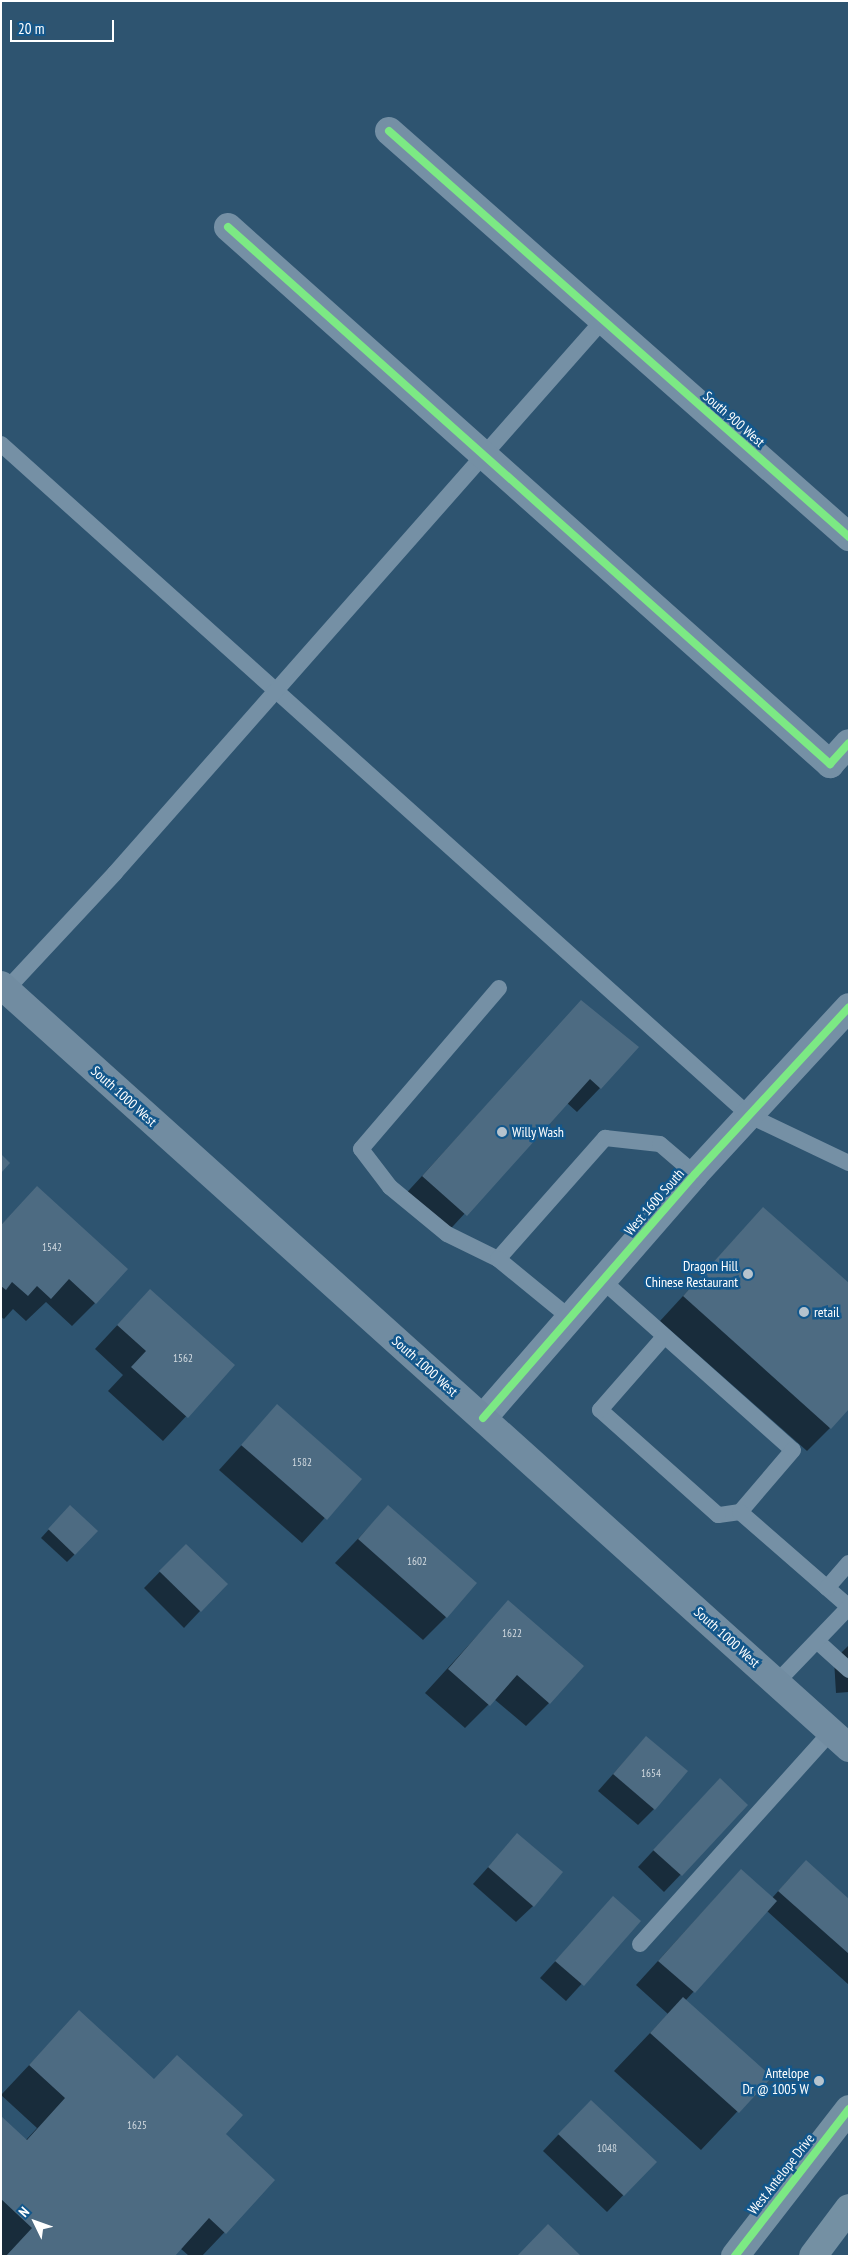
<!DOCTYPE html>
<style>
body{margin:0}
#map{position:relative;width:850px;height:2257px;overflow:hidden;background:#2e5470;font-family:"PT Sans Narrow",sans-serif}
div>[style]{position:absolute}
.shadow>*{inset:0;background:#0007}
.building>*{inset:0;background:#4d6b82}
.lane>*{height:16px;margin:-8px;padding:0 8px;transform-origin:8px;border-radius:8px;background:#7590a5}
.street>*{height:28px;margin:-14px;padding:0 14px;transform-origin:14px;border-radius:14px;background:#7590a5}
.secondary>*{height:28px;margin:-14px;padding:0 14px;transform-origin:14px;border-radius:14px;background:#718ca1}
.primary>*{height:28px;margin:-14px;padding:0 14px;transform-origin:14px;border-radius:14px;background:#7490a3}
.cycleway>*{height:8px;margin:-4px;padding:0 4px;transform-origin:4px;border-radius:4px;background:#7ce984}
.dots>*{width:14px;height:14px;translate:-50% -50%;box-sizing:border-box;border:2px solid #13578b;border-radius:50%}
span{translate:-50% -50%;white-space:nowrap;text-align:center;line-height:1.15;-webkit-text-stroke:5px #13578b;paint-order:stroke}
.number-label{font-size:11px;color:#d2dae0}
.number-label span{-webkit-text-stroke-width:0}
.street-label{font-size:14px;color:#fff}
.poi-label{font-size:14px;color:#fff}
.left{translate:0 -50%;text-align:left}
.right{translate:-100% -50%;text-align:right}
.frame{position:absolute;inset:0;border:2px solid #fff;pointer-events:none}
.north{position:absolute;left:10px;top:2197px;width:50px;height:50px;-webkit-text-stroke:4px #13578b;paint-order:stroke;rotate:312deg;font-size:14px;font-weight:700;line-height:20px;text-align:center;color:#fff}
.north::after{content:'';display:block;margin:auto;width:18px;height:22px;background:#fff;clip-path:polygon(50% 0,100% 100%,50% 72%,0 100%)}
.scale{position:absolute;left:10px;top:20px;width:104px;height:22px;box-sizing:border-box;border:2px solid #fff;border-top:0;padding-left:6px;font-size:15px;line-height:18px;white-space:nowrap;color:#fff;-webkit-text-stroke:4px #13578b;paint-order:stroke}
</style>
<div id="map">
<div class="shadow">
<i style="clip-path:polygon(581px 1002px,600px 1088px,577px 1112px,567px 1103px,442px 1238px,400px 1200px)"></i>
<i style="clip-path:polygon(37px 1188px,95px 1303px,72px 1326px,46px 1302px,26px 1321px,13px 1309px,4px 1319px,1px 1317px,1px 1225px)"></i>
<i style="clip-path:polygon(763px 1209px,830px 1428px,807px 1451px,660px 1321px)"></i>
<i style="clip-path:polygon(150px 1290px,234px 1365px,163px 1441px,108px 1391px,123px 1375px,95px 1349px)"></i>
<i style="clip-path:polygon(277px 1406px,360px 1479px,302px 1543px,219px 1470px)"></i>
<i style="clip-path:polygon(388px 1507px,446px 1617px,423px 1640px,335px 1563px)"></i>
<i style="clip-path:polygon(62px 1515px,75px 1554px,67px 1562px,41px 1538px)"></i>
<i style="clip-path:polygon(186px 1545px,200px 1611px,184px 1628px,144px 1588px)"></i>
<i style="clip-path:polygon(508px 1602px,549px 1703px,526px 1726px,494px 1699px,465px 1728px,425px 1693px)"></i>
<i style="clip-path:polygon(849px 1645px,849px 1692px,836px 1693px,834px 1660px)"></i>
<i style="clip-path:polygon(646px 1737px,654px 1809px,638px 1825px,598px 1791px)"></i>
<i style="clip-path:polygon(704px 1796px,747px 1805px,664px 1892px,638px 1867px)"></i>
<i style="clip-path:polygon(517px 1835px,533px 1906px,516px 1922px,473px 1884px)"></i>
<i style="clip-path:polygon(741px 1870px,772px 1898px,790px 1878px,849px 1901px,849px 1985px,767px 1911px,685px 2001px,770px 2077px,701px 2150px,614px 2071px,668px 2014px,636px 1985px)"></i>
<i style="clip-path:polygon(613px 1898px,639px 1921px,566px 2001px,540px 1978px)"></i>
<i style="clip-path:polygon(79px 2012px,153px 2080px,224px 2134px,274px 2180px,202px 2256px,189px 2256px,180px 2248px,173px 2256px,1px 2255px,1px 2118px,26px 2140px,37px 2128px,1px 2095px)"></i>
<i style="clip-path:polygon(574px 2118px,655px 2162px,607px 2212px,543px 2151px)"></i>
</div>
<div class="building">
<i style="clip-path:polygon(581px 1000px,639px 1047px,601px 1089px,590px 1079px,467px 1216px,422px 1176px)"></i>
<i style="clip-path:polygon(1px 1154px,10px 1163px,1px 1173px)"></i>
<i style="clip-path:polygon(37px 1186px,128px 1269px,96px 1304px,69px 1279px,51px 1299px,37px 1286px,28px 1296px,12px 1282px,6px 1290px,1px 1286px,1px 1225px)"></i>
<i style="clip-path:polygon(763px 1207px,849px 1283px,849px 1409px,831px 1429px,683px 1296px)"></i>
<i style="clip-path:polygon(150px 1289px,235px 1365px,188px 1418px,131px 1367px,146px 1351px,117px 1325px)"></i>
<i style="clip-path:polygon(277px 1404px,362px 1479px,327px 1520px,241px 1445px)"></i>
<i style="clip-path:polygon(70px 1505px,98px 1531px,75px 1555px,48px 1529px)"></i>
<i style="clip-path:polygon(388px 1505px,477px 1583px,447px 1618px,358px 1539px)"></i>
<i style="clip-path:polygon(186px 1544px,228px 1584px,201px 1612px,159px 1571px)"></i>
<i style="clip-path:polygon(508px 1600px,584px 1666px,550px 1704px,517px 1675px,490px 1706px,448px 1669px)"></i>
<i style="clip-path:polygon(646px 1736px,688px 1771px,655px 1810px,613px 1774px)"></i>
<i style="clip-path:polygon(720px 1778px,748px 1805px,682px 1876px,653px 1850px)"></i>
<i style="clip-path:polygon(517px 1833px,563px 1872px,534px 1907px,488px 1867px)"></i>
<i style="clip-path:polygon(806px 1860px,849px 1899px,849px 1954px,778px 1891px)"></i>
<i style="clip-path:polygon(741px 1869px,777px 1901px,695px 1993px,658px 1961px)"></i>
<i style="clip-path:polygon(613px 1896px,641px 1921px,584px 1986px,555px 1961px)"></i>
<i style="clip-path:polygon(683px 1997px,772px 2077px,739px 2113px,650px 2033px)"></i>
<i style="clip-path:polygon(79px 2010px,154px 2079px,177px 2055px,243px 2115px,226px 2134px,275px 2180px,226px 2234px,209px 2218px,175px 2256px,6px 2256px,32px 2228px,1px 2199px,1px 2116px,27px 2140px,65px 2098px,29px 2065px)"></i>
<i style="clip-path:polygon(591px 2100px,657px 2162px,624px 2196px,558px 2134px)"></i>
<i style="clip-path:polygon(548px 2224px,581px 2256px,517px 2256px)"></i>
</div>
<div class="lane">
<i style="left:1px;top:444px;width:1006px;rotate:41.9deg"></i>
<i style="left:750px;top:1116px;width:110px;rotate:25.4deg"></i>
<i style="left:499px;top:988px;width:212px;rotate:130.6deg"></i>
<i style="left:361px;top:1149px;width:48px;rotate:52.7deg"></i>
<i style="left:390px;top:1187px;width:74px;rotate:39.5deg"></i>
<i style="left:447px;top:1234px;width:57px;rotate:26.1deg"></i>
<i style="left:498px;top:1259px;width:162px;rotate:-48.5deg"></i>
<i style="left:605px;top:1138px;width:55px;rotate:6.2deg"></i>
<i style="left:660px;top:1144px;width:46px;rotate:40.6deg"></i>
<i style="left:6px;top:990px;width:160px;rotate:-47deg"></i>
<i style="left:115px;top:873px;width:738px;rotate:-48.57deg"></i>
<i style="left:498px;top:1259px;width:93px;rotate:39.3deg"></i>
<i style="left:603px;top:1281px;width:254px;rotate:41.7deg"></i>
<i style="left:793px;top:1450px;width:82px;rotate:130.5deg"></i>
<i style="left:740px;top:1512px;width:22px;rotate:172deg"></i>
<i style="left:718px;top:1515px;width:158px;rotate:-138.3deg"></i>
<i style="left:600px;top:1410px;width:97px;rotate:-48.8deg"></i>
<i style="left:740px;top:1512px;width:145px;rotate:41.1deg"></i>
<i style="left:827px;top:1588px;width:33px;rotate:-49deg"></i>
<i style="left:818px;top:1642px;width:42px;rotate:42.1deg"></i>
<i style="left:777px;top:1682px;width:104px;rotate:-46.2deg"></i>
<i style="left:640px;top:1944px;width:285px;rotate:-48deg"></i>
</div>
<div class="street">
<i style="left:389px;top:131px;width:614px;rotate:41.43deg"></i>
<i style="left:228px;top:227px;width:807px;rotate:41.73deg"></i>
<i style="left:830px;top:764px;width:28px;rotate:-48deg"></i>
<i style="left:483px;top:1418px;width:323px;rotate:-49deg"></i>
<i style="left:695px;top:1174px;width:227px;rotate:-47.3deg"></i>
</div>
<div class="secondary">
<i style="left:1px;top:985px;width:1141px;rotate:41.98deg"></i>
</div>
<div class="primary">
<i style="left:735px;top:2256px;width:186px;rotate:-52.2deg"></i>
<i style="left:813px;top:2256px;width:60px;rotate:-53.1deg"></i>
</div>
<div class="cycleway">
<i style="left:389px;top:131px;width:614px;rotate:41.43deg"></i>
<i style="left:228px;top:227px;width:807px;rotate:41.73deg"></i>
<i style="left:830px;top:764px;width:28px;rotate:-48deg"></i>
<i style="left:483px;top:1418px;width:323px;rotate:-49deg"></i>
<i style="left:695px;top:1174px;width:227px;rotate:-47.3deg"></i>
<i style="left:735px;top:2256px;width:186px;rotate:-52.2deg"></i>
</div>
<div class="dots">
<i style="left:502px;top:1132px;background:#b6c3cd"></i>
<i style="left:748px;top:1274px;background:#b6c3cd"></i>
<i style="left:804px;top:1312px;background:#b6c3cd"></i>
<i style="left:819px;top:2081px;background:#b6c3cd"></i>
</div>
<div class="number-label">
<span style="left:52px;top:1247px">1542</span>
<span style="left:183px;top:1358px">1562</span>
<span style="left:302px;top:1462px">1582</span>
<span style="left:417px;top:1561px">1602</span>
<span style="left:512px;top:1633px">1622</span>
<span style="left:651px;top:1773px">1654</span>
<span style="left:137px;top:2125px">1625</span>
<span style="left:607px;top:2148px">1048</span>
</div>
<div class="street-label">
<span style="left:734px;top:419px;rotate:41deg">South 900 West</span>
<span style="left:124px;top:1096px;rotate:42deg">South 1000 West</span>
<span style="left:654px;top:1202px;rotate:-49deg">West 1600 South</span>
<span style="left:425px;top:1366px;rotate:42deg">South 1000 West</span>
<span style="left:727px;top:1637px;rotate:42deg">South 1000 West</span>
<span style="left:781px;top:2174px;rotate:-52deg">West Antelope Drive</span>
</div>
<div class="poi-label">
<span class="left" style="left:512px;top:1132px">Willy Wash</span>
<span class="right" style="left:738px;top:1274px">Dragon Hill<br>Chinese Restaurant</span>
<span class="left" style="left:814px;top:1312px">retail</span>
<span class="right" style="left:809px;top:2081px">Antelope<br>Dr @ 1005 W</span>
</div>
<div class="frame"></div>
<div class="north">N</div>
<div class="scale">20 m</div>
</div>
